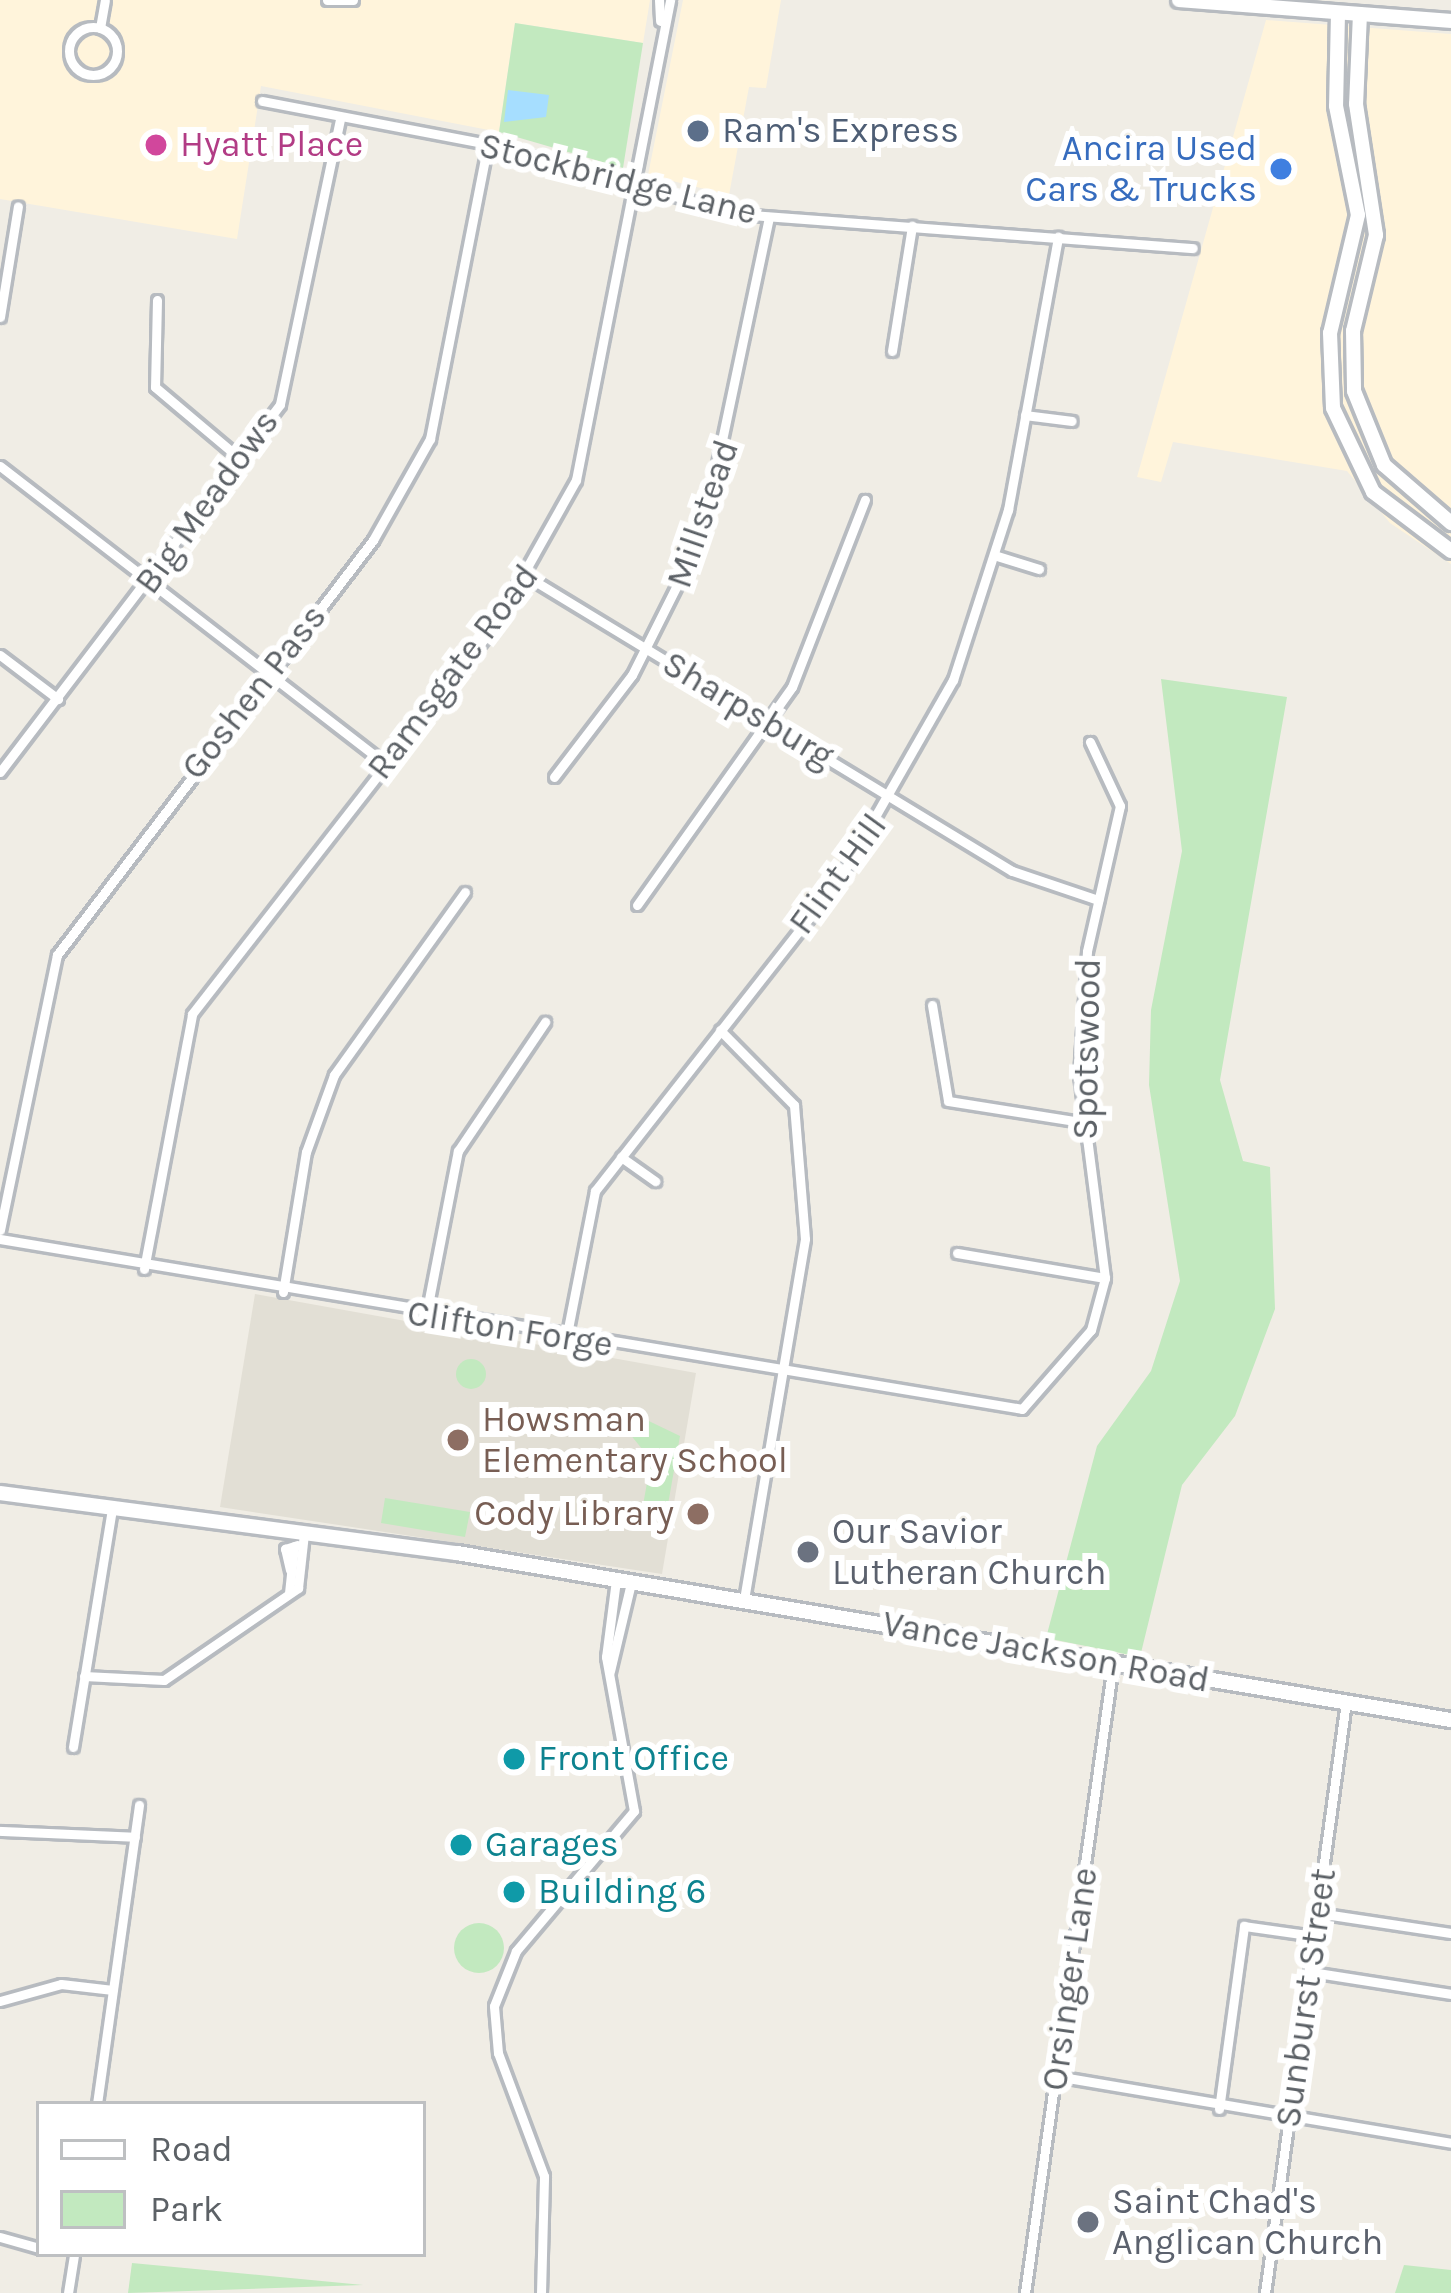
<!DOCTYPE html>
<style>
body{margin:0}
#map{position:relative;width:1451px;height:2293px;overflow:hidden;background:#f0ede5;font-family:Karla,sans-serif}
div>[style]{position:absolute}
.commercial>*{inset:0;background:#fff4db}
.education>*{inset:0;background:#e2dfd5}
.green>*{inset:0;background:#c2e9bf}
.round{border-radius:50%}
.water>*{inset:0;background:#a6deff}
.roads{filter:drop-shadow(3px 0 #b7bbc0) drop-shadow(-3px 0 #b7bbc0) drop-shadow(0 3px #b7bbc0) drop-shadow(0 -3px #b7bbc0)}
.street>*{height:9px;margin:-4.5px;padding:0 4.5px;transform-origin:4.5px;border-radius:4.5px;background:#fff}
.street>.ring{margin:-4.5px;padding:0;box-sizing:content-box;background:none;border:9px solid #fff;border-radius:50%}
.secondary>*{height:14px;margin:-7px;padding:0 7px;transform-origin:7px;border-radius:7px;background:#fff}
.dots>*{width:33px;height:33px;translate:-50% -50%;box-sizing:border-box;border:6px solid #fff;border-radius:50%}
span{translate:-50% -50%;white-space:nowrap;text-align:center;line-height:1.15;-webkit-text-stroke:12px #fff;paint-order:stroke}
.service-label{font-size:36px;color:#4e5e75}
.left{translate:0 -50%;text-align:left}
.hotel-label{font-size:36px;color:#b23c85}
.shop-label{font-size:36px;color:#366cbe}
.right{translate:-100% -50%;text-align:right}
.street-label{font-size:36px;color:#5c6166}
.education-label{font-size:36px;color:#785e54}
.worship-label{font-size:36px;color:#5b616d}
.culture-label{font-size:36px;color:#0d838f}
.legend{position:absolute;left:36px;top:2101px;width:390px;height:156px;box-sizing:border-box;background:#fff;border:3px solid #bec0c2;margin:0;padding:15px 21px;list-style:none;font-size:36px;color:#5c6166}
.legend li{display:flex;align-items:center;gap:24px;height:60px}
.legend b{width:60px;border:3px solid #bec0c2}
</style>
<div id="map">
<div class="commercial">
<i style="clip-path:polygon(0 0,650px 0,643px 43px,515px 23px,499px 132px,261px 86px,237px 239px,0 199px)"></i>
<i style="clip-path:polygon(683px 0,781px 0,766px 88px,749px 87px,729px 195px,648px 175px)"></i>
<i style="clip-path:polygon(1266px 20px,1451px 34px,1451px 564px,1390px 523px,1347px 471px,1173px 442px,1161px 482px,1137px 477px)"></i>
</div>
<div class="education">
<i style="clip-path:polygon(255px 1294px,696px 1373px,662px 1574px,220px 1507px)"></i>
</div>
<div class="green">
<i style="clip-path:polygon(515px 23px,643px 43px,623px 168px,499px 132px)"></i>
<i style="clip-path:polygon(1161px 679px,1287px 697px,1220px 1080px,1243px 1161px,1270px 1167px,1275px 1309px,1235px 1416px,1182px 1485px,1140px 1657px,1046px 1638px,1097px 1446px,1151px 1371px,1180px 1281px,1149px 1085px,1151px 1010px,1182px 851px)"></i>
<i class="round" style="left:456px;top:1359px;width:30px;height:30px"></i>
<i style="clip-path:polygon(628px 1411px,680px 1436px,666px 1516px,642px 1511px,651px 1460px,625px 1428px)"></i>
<i style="clip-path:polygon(385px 1498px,470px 1512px,465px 1537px,381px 1523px)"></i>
<i class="round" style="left:454px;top:1923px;width:50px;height:50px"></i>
<i style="clip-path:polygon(132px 2263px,363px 2285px,128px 2293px)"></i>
<i style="clip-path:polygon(1404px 2265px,1451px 2270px,1451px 2293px,1395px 2293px)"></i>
</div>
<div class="water">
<i style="clip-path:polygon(508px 90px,549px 95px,546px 117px,504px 122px)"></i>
</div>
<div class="roads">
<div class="street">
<i style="left:327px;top:0;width:26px"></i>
<i style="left:659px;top:0;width:21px;rotate:87deg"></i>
<i class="ring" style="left:69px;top:27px;width:39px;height:39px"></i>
<i style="left:100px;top:28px;width:28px;rotate:-80deg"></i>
<i style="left:262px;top:101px;width:230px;rotate:10.8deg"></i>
<i style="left:488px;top:144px;width:261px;rotate:15.6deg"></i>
<i style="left:739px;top:214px;width:455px;rotate:4.3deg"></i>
<i style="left:157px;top:300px;width:87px;rotate:91.3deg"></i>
<i style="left:155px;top:387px;width:115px;rotate:40.1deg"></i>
<i style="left:0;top:317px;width:112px;rotate:-80.8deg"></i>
<i style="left:892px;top:351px;width:127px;rotate:-80.9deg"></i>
<i style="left:1025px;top:415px;width:47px;rotate:7.3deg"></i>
<i style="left:0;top:466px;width:487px;rotate:37.7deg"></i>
<i style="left:997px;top:556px;width:44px;rotate:17.2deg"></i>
<i style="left:528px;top:577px;width:566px;rotate:31.28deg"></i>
<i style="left:1012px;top:871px;width:91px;rotate:18.6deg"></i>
<i style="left:0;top:655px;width:73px;rotate:37.2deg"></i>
<i style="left:0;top:772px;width:462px;rotate:-52.7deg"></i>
<i style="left:280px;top:404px;width:291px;rotate:-78.1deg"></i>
<i style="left:554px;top:777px;width:128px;rotate:-52.6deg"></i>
<i style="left:632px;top:675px;width:157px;rotate:-63.4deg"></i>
<i style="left:702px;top:535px;width:325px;rotate:-78.1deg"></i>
<i style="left:637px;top:905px;width:267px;rotate:-54.6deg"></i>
<i style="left:792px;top:687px;width:201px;rotate:-68.7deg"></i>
<i style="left:932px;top:1005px;width:97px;rotate:80.5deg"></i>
<i style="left:948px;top:1101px;width:134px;rotate:9deg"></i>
<i style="left:720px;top:1030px;width:105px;rotate:45.4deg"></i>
<i style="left:794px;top:1105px;width:134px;rotate:85.3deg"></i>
<i style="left:805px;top:1239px;width:367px;rotate:99.6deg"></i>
<i style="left:621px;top:1157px;width:42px;rotate:35.2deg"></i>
<i style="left:0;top:1230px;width:281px;rotate:-78.3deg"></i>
<i style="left:57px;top:955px;width:522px;rotate:-52.71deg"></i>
<i style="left:373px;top:540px;width:116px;rotate:-60.6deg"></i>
<i style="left:430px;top:439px;width:301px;rotate:-78.9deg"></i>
<i style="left:0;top:1239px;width:1036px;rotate:9.44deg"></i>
<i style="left:1022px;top:1409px;width:105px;rotate:-48.9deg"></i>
<i style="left:1091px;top:1330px;width:54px;rotate:-74.9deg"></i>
<i style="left:1105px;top:1278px;width:205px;rotate:-97.3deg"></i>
<i style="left:1079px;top:1075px;width:124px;rotate:-86.3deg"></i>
<i style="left:1087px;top:951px;width:149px;rotate:-77.2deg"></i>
<i style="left:1120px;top:806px;width:71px;rotate:-115.1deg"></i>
<i style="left:957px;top:1253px;width:150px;rotate:9.6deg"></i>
<i style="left:144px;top:1269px;width:259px;rotate:-79.3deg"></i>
<i style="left:192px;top:1014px;width:492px;rotate:-52.1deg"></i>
<i style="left:494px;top:626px;width:167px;rotate:-60.7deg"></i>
<i style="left:576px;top:480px;width:489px;rotate:-78.9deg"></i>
<i style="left:283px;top:1292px;width:142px;rotate:-80.7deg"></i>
<i style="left:306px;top:1152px;width:82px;rotate:-70deg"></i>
<i style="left:334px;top:1075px;width:225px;rotate:-54.4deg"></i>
<i style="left:426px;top:1315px;width:167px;rotate:-79deg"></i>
<i style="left:458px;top:1151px;width:156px;rotate:-56deg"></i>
<i style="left:566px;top:1339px;width:151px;rotate:-78.9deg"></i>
<i style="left:595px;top:1191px;width:397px;rotate:-51.9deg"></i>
<i style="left:840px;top:878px;width:228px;rotate:-60.3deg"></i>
<i style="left:953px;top:680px;width:179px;rotate:-72.1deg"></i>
<i style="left:1008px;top:510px;width:278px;rotate:-79.6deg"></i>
<i style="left:290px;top:1570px;width:22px;rotate:-103deg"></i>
<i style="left:285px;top:1549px;width:13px;rotate:-18deg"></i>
<i style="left:289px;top:1593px;width:47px;rotate:-83.9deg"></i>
<i style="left:610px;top:1671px;width:90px;rotate:-76.6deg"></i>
<i style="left:84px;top:1676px;width:80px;rotate:2.9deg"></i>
<i style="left:164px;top:1680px;width:163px;rotate:-34.5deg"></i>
<i style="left:298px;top:1588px;width:54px;rotate:-83.7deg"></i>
<i style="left:73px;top:1747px;width:242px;rotate:-80.7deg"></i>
<i style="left:0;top:1831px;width:135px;rotate:2.5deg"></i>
<i style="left:1318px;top:1913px;width:134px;rotate:8.6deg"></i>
<i style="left:1311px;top:1972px;width:142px;rotate:8.9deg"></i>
<i style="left:0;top:2001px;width:63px;rotate:-15.6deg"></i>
<i style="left:61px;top:1984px;width:52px;rotate:6.6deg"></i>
<i style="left:1056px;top:2076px;width:401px;rotate:9.6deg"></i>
<i style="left:97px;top:2104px;width:302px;rotate:-82deg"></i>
<i style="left:1219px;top:2109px;width:185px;rotate:-82.2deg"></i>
<i style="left:1244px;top:1926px;width:71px;rotate:8.1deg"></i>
<i style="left:0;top:2237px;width:41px;rotate:15.8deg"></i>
<i style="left:68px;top:2293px;width:39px;rotate:-81deg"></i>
<i style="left:541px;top:2293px;width:117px;rotate:-88.5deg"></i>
<i style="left:544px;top:2176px;width:131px;rotate:-110.5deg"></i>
<i style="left:498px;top:2053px;width:47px;rotate:-94.9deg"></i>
<i style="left:494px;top:2006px;width:59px;rotate:-68.2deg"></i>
<i style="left:516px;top:1951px;width:183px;rotate:-49.9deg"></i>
<i style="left:634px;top:1811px;width:157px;rotate:-100.3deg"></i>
<i style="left:606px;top:1657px;width:78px;rotate:-82.6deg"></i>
<i style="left:1025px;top:2293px;width:635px;rotate:-82.04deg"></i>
<i style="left:1265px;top:2293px;width:597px;rotate:-82.2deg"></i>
</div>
<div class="secondary">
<i style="left:1179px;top:0;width:273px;rotate:4.4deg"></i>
<i style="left:1338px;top:13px;width:93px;rotate:91.2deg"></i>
<i style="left:1336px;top:106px;width:111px;rotate:78.6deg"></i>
<i style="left:1358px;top:215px;width:121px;rotate:103.3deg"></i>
<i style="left:1330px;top:333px;width:75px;rotate:87.7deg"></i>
<i style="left:1333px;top:408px;width:93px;rotate:64.5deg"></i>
<i style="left:1373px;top:492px;width:98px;rotate:37.1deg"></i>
<i style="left:1360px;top:14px;width:90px;rotate:92.5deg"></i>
<i style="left:1356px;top:104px;width:133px;rotate:81.3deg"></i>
<i style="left:1376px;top:235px;width:99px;rotate:103.5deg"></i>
<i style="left:1353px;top:331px;width:60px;rotate:89deg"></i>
<i style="left:1354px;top:391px;width:80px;rotate:67.9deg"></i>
<i style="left:1384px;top:465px;width:89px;rotate:40.9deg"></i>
<i style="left:0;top:1493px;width:461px;rotate:7.5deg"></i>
<i style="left:457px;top:1553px;width:1008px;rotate:9.54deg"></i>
</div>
</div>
<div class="dots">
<i style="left:698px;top:131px;background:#5c6f8a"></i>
<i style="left:156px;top:145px;background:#d1479c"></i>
<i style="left:1281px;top:169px;background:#3f7fe0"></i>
<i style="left:458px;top:1440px;background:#8d6e63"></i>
<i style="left:698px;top:1514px;background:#8d6e63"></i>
<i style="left:808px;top:1552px;background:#6b7280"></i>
<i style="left:514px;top:1759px;background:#0f9aa8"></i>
<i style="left:461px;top:1845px;background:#0f9aa8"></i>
<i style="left:514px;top:1892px;background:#0f9aa8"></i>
<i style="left:1088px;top:2222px;background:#6b7280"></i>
</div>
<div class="service-label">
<span class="left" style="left:722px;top:131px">Ram's Express</span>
</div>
<div class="hotel-label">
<span class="left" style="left:180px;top:145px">Hyatt Place</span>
</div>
<div class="shop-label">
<span class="right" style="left:1257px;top:169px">Ancira Used<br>Cars &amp; Trucks</span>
</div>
<div class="street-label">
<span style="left:618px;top:179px;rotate:14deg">Stockbridge Lane</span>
<span style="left:207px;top:502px;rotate:-54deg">Big Meadows</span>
<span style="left:703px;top:514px;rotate:-71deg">Millstead</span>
<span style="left:453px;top:672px;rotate:-53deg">Ramsgate Road</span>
<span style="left:254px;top:692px;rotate:-52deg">Goshen Pass</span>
<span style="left:748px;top:710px;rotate:31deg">Sharpsburg</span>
<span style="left:838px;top:874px;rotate:-54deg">Flint Hill</span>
<span style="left:1087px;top:1049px;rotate:-89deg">Spotswood</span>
<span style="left:510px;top:1329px;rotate:9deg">Clifton Forge</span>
<span style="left:1046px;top:1652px;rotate:10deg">Vance Jackson Road</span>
<span style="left:1070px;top:1979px;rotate:-82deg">Orsinger Lane</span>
<span style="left:1306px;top:1998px;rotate:-82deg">Sunburst Street</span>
</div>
<div class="education-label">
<span class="left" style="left:482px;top:1440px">Howsman<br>Elementary School</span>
<span class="right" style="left:674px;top:1514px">Cody Library</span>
</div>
<div class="worship-label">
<span class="left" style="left:832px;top:1552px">Our Savior<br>Lutheran Church</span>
<span class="left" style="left:1112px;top:2222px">Saint Chad's<br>Anglican Church</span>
</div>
<div class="culture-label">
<span class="left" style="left:538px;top:1759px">Front Office</span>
<span class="left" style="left:485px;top:1845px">Garages</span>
<span class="left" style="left:538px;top:1892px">Building 6</span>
</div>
<ul class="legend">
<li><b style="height:15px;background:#fff"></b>Road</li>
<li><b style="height:33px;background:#c2e9bf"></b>Park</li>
</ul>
</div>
